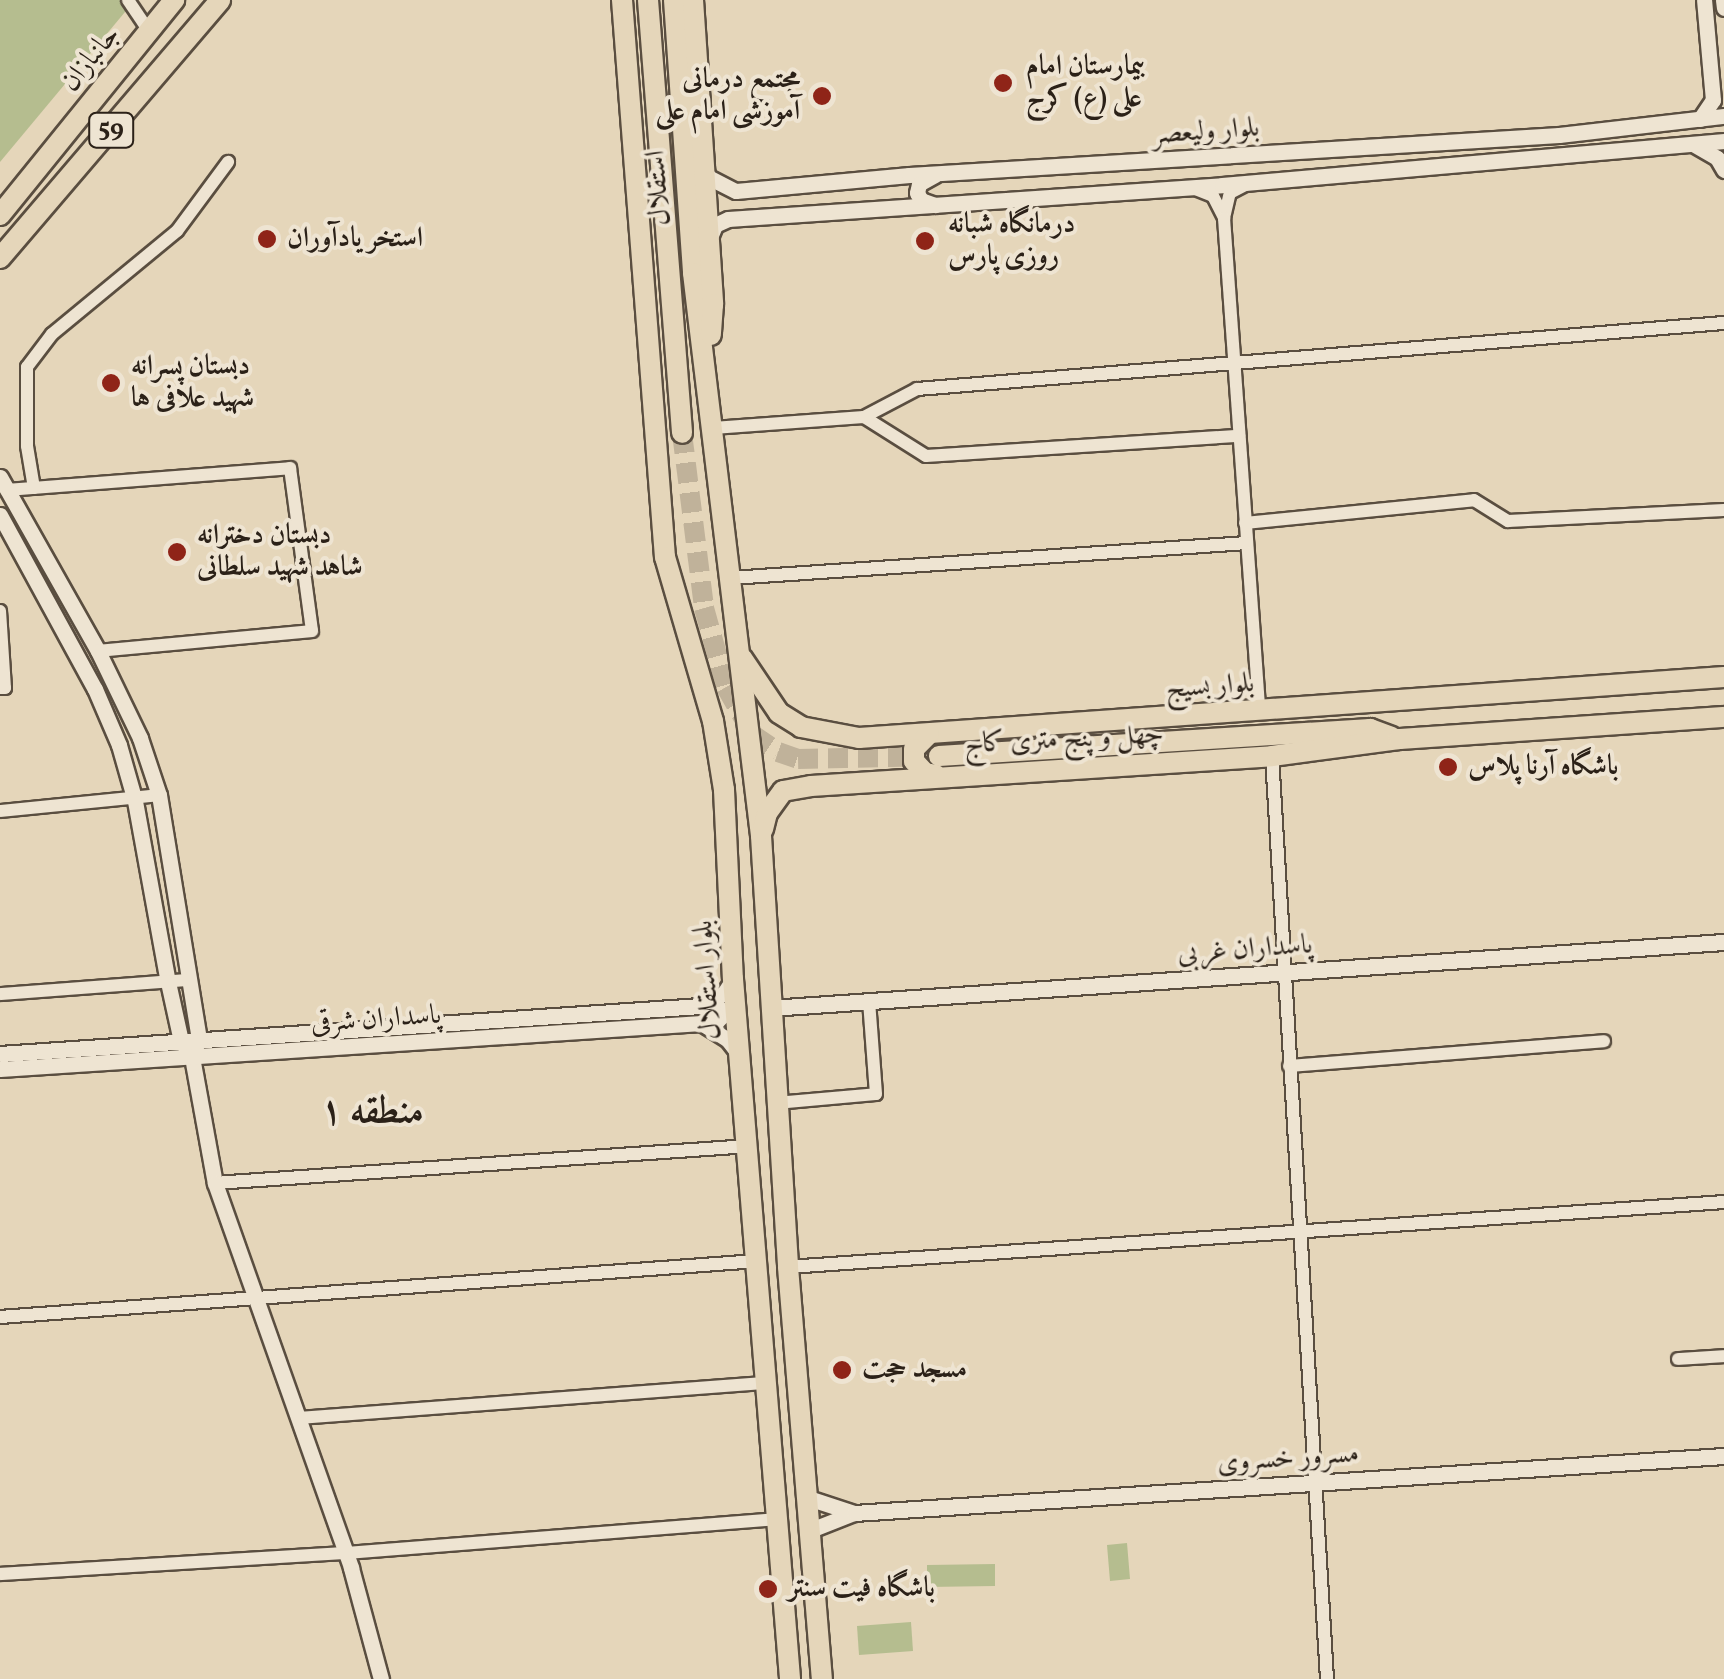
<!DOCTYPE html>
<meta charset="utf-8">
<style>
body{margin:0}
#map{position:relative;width:1724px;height:1679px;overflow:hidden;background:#e5d6ba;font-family:Vollkorn,Amiri,serif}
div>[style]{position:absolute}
.green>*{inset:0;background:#b5bd8f}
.primary-tunnel>*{height:20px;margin-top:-10px;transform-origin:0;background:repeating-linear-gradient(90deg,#c0b29a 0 20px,transparent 0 30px)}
.roads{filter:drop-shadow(2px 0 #5a4e40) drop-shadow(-2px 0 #5a4e40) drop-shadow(0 2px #5a4e40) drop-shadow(0 -2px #5a4e40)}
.minor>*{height:12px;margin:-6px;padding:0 6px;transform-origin:6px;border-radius:6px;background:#eee4d2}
.tertiary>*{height:15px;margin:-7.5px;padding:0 7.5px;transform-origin:7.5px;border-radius:7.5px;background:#eee4d2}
.primary>*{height:20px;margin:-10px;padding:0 10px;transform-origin:10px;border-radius:10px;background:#e5d6ba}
.trunk>*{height:20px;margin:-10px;padding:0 10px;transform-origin:10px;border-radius:10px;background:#e5d6ba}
.dots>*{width:28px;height:28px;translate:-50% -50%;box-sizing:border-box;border:5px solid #eee4d2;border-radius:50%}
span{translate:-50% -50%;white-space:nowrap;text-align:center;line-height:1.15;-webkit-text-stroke:8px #eee4d2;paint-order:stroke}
.shield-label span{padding:2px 8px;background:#eee4d2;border:2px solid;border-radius:8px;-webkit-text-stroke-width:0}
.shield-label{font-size:25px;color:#2b2118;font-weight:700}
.street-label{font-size:28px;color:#2b2118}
.poi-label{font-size:28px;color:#2b2118;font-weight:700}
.left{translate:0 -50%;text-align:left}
.right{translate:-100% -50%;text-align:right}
.district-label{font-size:38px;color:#2b2118;font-weight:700}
</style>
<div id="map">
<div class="green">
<i style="clip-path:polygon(0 0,135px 0,0 162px)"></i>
<i style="clip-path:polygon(1127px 1543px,1130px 1579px,1110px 1581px,1107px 1545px)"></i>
<i style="clip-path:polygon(995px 1564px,995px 1586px,927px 1587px,927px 1565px)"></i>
<i style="clip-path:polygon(911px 1622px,913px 1651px,859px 1655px,857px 1626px)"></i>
</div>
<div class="primary-tunnel">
<i style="left:682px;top:433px;width:176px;rotate:82.8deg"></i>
<i style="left:704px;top:608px;width:82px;rotate:74.4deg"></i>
<i style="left:726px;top:687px;width:55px;rotate:60.6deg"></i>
<i style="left:753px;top:735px;width:30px;rotate:34deg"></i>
<i style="left:778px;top:752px;width:21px;rotate:19deg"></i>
<i style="left:798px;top:759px;width:141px;rotate:-1.2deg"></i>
</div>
<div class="roads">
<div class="minor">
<i style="left:128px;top:0;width:37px;rotate:56deg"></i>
<i style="left:1195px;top:189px;width:19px;rotate:21deg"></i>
<i style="left:1213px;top:196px;width:25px;rotate:63deg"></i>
<i style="left:1224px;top:218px;width:26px;rotate:-77deg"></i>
<i style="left:1230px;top:193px;width:19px;rotate:-28deg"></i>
<i style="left:1224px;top:218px;width:494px;rotate:85.9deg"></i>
<i style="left:864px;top:417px;width:73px;rotate:32.2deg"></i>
<i style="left:926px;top:456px;width:314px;rotate:-3.7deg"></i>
<i style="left:713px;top:428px;width:151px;rotate:-4.2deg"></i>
<i style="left:864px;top:417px;width:60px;rotate:-27.8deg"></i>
<i style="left:917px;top:389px;width:810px;rotate:-4.68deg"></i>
<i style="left:34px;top:488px;width:43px;rotate:-99.5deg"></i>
<i style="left:27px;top:446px;width:79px;rotate:-90deg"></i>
<i style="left:27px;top:367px;width:41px;rotate:-52.9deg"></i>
<i style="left:52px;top:334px;width:162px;rotate:-39.5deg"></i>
<i style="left:177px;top:231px;width:86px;rotate:-53.5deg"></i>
<i style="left:6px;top:490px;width:285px;rotate:-4.4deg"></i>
<i style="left:290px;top:468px;width:164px;rotate:82.3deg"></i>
<i style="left:312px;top:631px;width:215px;rotate:174.7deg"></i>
<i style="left:1245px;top:523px;width:230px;rotate:-5.7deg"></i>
<i style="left:1474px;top:500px;width:40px;rotate:32deg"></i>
<i style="left:1508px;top:521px;width:216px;rotate:-2.9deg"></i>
<i style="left:731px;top:578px;width:517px;rotate:-3.88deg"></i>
<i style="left:0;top:611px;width:77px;rotate:86.3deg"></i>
<i style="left:5px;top:688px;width:5px;rotate:180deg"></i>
<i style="left:1272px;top:756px;width:925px;rotate:86.59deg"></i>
<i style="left:0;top:811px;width:160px;rotate:-5.7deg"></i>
<i style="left:0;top:994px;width:188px;rotate:-4.3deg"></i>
<i style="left:1289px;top:1066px;width:316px;rotate:-4.5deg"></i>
<i style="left:776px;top:1103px;width:100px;rotate:-5.1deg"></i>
<i style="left:876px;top:1094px;width:93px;rotate:-94.3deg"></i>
<i style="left:215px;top:1183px;width:535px;rotate:-3.96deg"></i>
<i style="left:788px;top:1267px;width:938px;rotate:-3.97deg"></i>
<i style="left:0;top:1317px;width:759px;rotate:-4.23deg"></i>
<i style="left:1678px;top:1359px;width:46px;rotate:-3.7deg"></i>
<i style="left:298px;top:1418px;width:471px;rotate:-4.3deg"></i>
<i style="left:0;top:1574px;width:347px;rotate:-3.5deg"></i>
<i style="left:346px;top:1553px;width:434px;rotate:-4.5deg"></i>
</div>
<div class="tertiary">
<i style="left:1723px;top:0;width:8px;rotate:83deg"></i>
<i style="left:1700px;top:119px;width:23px;rotate:-56deg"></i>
<i style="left:1713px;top:100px;width:100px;rotate:-95.1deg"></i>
<i style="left:1693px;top:144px;width:28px;rotate:30deg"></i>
<i style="left:1717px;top:158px;width:14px;rotate:60deg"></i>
<i style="left:705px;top:169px;width:9px;rotate:69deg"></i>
<i style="left:708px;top:177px;width:31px;rotate:27deg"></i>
<i style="left:736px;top:191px;width:174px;rotate:-5.3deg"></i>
<i style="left:909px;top:175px;width:651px;rotate:-3.52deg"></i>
<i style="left:1559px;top:135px;width:166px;rotate:-6.6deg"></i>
<i style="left:935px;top:175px;width:18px;rotate:151deg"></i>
<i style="left:919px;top:184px;width:9px;rotate:103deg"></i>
<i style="left:917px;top:193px;width:8px;rotate:60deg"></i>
<i style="left:921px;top:200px;width:15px;rotate:20deg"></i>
<i style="left:709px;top:240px;width:16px;rotate:-68deg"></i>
<i style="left:715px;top:225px;width:14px;rotate:-25deg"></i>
<i style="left:728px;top:219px;width:495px;rotate:-3.9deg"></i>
<i style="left:1222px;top:185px;width:504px;rotate:-5.01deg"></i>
<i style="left:0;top:477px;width:200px;rotate:60.6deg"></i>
<i style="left:98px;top:651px;width:97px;rotate:64.2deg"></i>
<i style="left:140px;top:738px;width:60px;rotate:71.6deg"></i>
<i style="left:159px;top:795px;width:247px;rotate:80.7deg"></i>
<i style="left:199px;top:1039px;width:11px;rotate:112deg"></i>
<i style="left:0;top:515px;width:198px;rotate:61.4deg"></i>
<i style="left:95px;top:689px;width:61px;rotate:66.8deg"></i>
<i style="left:119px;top:745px;width:58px;rotate:74.1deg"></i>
<i style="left:135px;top:801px;width:184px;rotate:79.7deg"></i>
<i style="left:168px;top:982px;width:60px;rotate:77.6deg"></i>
<i style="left:181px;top:1041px;width:19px;rotate:55deg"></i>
<i style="left:192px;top:1057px;width:128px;rotate:79.7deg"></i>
<i style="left:215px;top:1183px;width:408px;rotate:70.5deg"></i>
<i style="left:351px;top:1568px;width:115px;rotate:74.9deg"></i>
<i style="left:701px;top:1006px;width:18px;rotate:6deg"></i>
<i style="left:719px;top:1008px;width:8px;rotate:60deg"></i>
<i style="left:723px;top:1015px;width:8px;rotate:135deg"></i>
<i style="left:717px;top:1021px;width:16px;rotate:173deg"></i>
<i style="left:770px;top:1008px;width:956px;rotate:-3.96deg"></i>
<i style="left:0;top:1054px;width:703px;rotate:-3.92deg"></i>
<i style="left:701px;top:1006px;width:26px;rotate:-29deg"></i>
<i style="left:724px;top:993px;width:17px;rotate:-57deg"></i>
<i style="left:0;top:1069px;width:703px;rotate:-3.75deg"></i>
<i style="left:701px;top:1023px;width:31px;rotate:32deg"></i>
<i style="left:727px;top:1039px;width:18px;rotate:52deg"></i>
<i style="left:805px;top:1497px;width:52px;rotate:18.1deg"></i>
<i style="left:808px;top:1531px;width:49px;rotate:-21.4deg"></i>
<i style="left:854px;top:1513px;width:872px;rotate:-3.75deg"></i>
</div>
<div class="primary">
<i style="left:622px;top:0;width:559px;rotate:85.59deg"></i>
<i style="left:665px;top:557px;width:171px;rotate:73.7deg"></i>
<i style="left:713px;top:721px;width:70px;rotate:80.9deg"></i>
<i style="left:724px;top:790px;width:189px;rotate:87.3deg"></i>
<i style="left:733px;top:979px;width:702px;rotate:85.34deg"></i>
<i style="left:648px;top:0;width:434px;rotate:85.5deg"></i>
<i style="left:674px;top:0;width:274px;rotate:86deg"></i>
<i style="left:693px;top:273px;width:567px;rotate:83.11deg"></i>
<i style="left:761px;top:836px;width:432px;rotate:86.4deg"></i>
<i style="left:788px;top:1267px;width:413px;rotate:85.3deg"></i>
<i style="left:693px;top:0;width:305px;rotate:86.2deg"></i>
<i style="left:713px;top:304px;width:31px;rotate:94deg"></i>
<i style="left:742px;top:658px;width:66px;rotate:56.1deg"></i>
<i style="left:779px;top:713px;width:26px;rotate:32deg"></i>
<i style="left:801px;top:727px;width:59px;rotate:10.7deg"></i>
<i style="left:859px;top:738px;width:867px;rotate:-4.03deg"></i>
<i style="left:929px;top:734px;width:21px;rotate:135deg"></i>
<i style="left:914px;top:749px;width:12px;rotate:90deg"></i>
<i style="left:914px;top:761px;width:16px;rotate:47deg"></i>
<i style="left:925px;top:773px;width:11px;rotate:10deg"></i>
<i style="left:939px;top:756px;width:432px;rotate:-3.6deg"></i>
<i style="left:1370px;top:729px;width:23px;rotate:20deg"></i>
<i style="left:763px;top:829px;width:16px;rotate:-76deg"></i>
<i style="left:767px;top:813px;width:27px;rotate:-54deg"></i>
<i style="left:783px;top:791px;width:28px;rotate:-10deg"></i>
<i style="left:811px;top:786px;width:462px;rotate:-3.7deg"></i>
<i style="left:1272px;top:756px;width:128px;rotate:-7.6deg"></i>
<i style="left:1399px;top:739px;width:326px;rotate:-3.9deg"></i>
</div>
<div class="trunk">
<i style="left:0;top:215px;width:277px;rotate:-51deg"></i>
<i style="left:0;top:258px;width:339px;rotate:-49.5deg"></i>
</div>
</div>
<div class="dots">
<i style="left:1003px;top:83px;background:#8f2418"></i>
<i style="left:822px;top:96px;background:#8f2418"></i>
<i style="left:267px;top:239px;background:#8f2418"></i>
<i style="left:925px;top:241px;background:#8f2418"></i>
<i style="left:111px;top:383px;background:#8f2418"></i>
<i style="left:177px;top:552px;background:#8f2418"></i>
<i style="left:1448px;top:767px;background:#8f2418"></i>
<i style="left:842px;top:1370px;background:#8f2418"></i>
<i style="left:768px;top:1589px;background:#8f2418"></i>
</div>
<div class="shield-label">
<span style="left:111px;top:130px">59</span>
</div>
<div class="street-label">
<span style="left:91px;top:59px;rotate:-51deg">جانبازان</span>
<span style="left:1206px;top:132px;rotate:-4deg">بلوار ولیعصر</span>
<span style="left:659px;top:188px;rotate:-94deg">استقلال</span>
<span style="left:1210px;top:687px;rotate:-4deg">بلوار بسیج</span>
<span style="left:1064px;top:740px;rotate:-3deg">چهل و پنج متری کاج</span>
<span style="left:1245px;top:950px;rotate:-4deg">پاسداران غربی</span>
<span style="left:708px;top:980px;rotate:-94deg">بلوار استقلال</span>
<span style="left:376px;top:1020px;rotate:-4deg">پاسداران شرقی</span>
<span style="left:1288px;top:1459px;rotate:-4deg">مسرور خسروی</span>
</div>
<div class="poi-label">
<span class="left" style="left:1026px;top:83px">بیمارستان امام<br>علی (ع) کرج</span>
<span class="right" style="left:800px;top:96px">مجتمع درمانی<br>آموزشی امام علی</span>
<span class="left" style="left:948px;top:241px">درمانگاه شبانه<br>روزی پارس</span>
<span class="left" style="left:287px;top:239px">استخر یادآوران</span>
<span class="left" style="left:131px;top:383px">دبستان پسرانه<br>شهید علافی ها</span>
<span class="left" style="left:197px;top:552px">دبستان دخترانه<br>شاهد شهید سلطانی</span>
<span class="left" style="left:1468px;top:767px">باشگاه آرنا پلاس</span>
<span class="left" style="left:862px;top:1370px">مسجد حجت</span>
<span class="left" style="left:788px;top:1589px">باشگاه فیت سنتر</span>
</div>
<div class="district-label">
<span style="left:372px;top:1113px">منطقه ۱</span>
</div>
</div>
